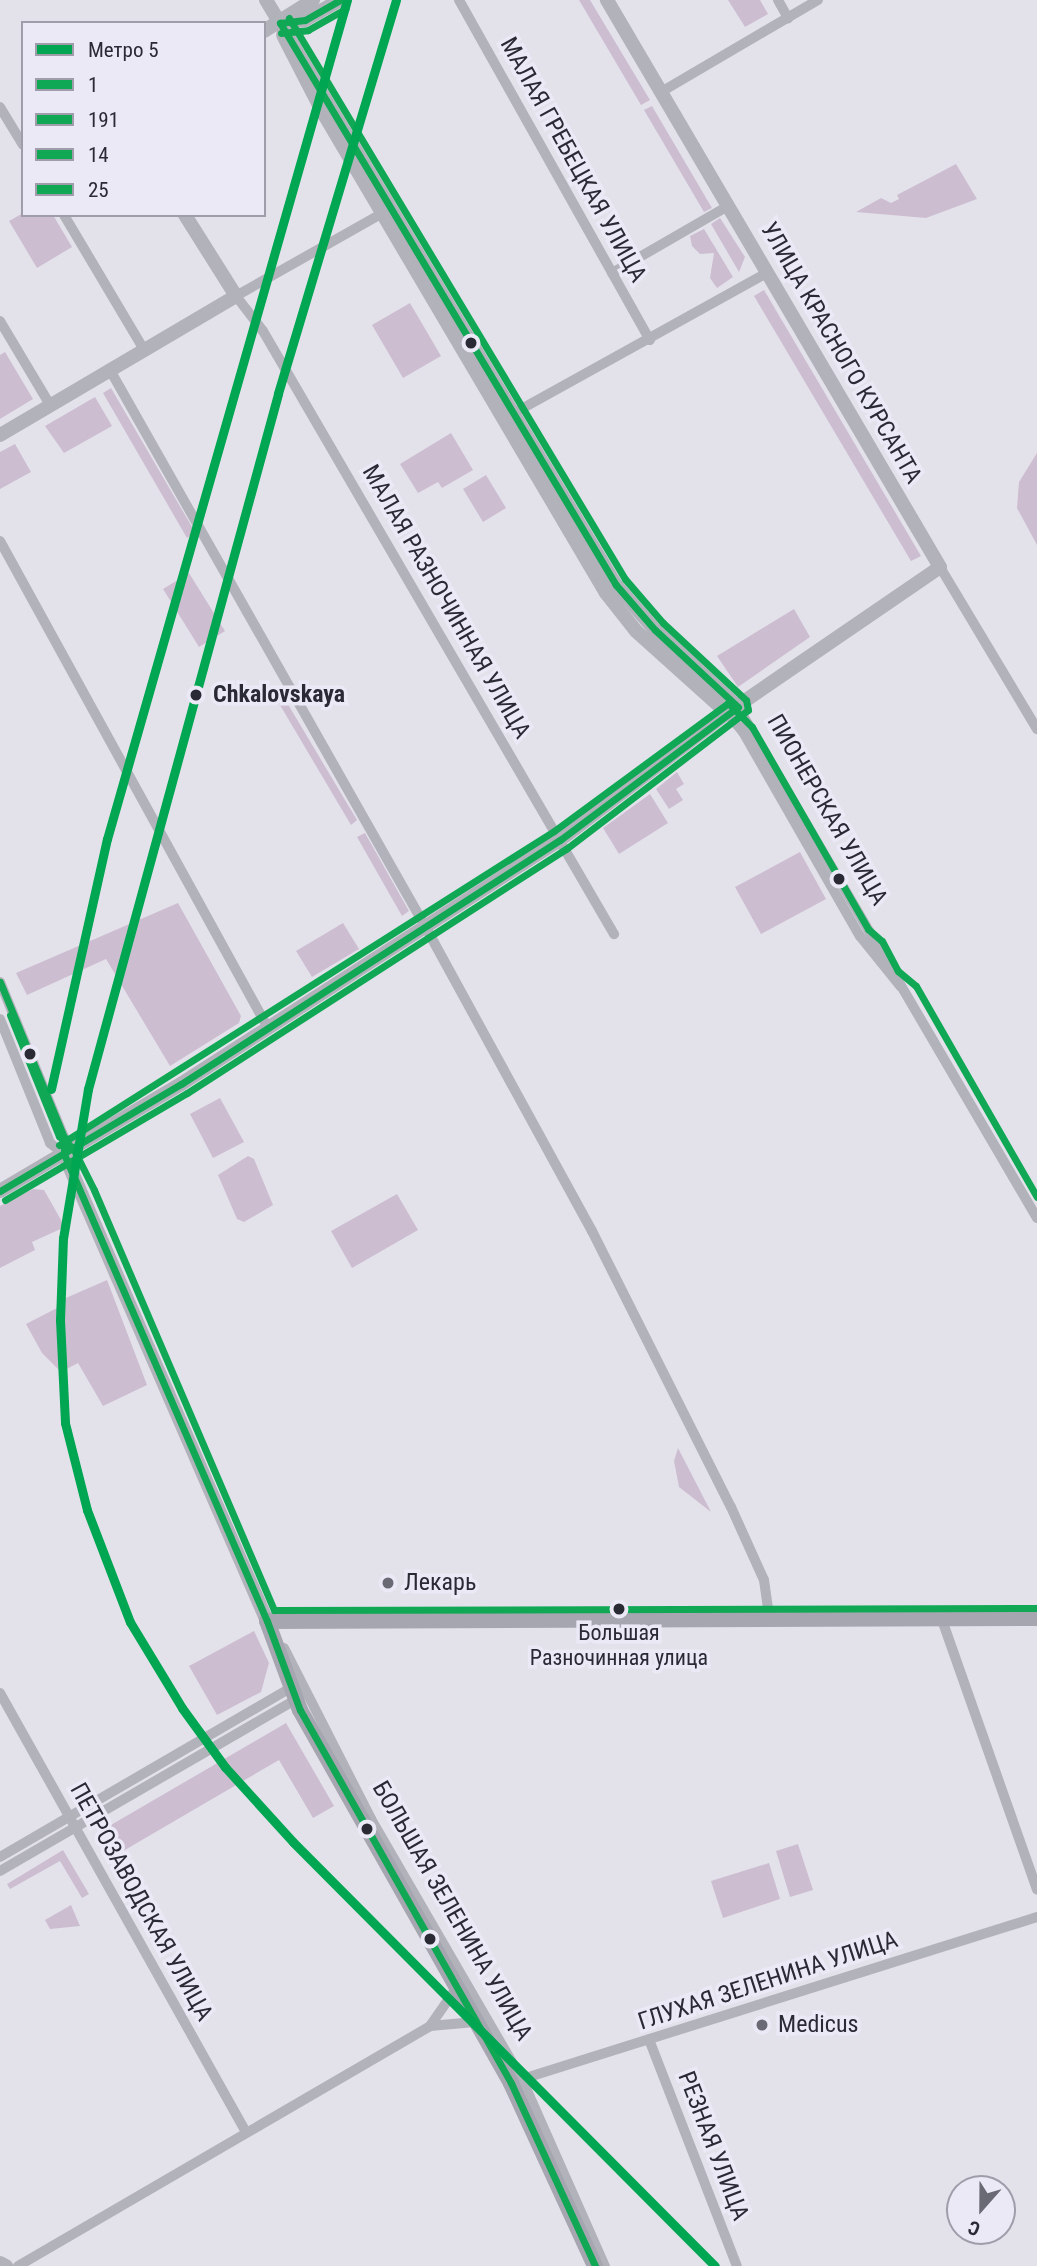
<!DOCTYPE html>
<meta charset="utf-8">
<style>
body{margin:0}
#map{position:relative;width:1037px;height:2266px;overflow:hidden;background:#e3e2eb;font-family:"Roboto Condensed",sans-serif}
div>[style]{position:absolute}
.green>*{inset:0;background:#cdbdd1}
.minor>*{height:10px;margin:-5px;padding:0 5px;transform-origin:5px;border-radius:5px;background:#b2b2bb}
.tertiary>*{height:14px;margin:-7px;padding:0 7px;transform-origin:7px;border-radius:7px;background:#b2b2bb}
.secondary>*{height:16px;margin:-8px;padding:0 8px;transform-origin:8px;border-radius:8px;background:#a6a6b0}
.bus-1>*{height:7px;margin:-3.5px;padding:0 3.5px;transform-origin:3.5px;border-radius:3.5px;background:#10a855}
.bus-2>*{height:7px;margin:-3.5px;padding:0 3.5px;transform-origin:3.5px;border-radius:3.5px;background:#10a855}
.bus-3>*{height:7px;margin:-3.5px;padding:0 3.5px;transform-origin:3.5px;border-radius:3.5px;background:#10a855}
.bus-4>*{height:7px;margin:-3.5px;padding:0 3.5px;transform-origin:3.5px;border-radius:3.5px;background:#10a855}
.metro-1>*{height:9px;margin:-4.5px;padding:0 4.5px;transform-origin:4.5px;border-radius:4.5px;background:#00a651}
.dots>*{width:19px;height:19px;translate:-50% -50%;box-sizing:border-box;border:4px solid #ece9f7;border-radius:50%}
span{translate:-50% -50%;white-space:nowrap;text-align:center;line-height:1.15;-webkit-text-stroke:7px #ece9f7;paint-order:stroke}
.bus-label{font-size:22px;color:#292a34}
.street-label{font-size:24px;color:#292a34}
.stop-label{font-size:24px;color:#292a34;font-weight:700}
.left{translate:0 -50%;text-align:left}
.poi-label{font-size:24px;color:#292a34}
.legend{position:absolute;left:21px;top:21px;width:245px;height:196px;box-sizing:border-box;background:#ece9f7;border:2px solid #9e9da9;margin:0;padding:9px 12px;list-style:none;font-size:21px;color:#292a34}
.legend li{display:flex;align-items:center;gap:14px;height:35px}
.legend b{width:35px;border:2px solid #9e9da9}
.north{position:absolute;left:946px;top:2175px;width:70px;height:70px;box-sizing:border-box;background:#ece9f7;border:2px solid #9e9da9;border-radius:50%;rotate:201deg;font-size:19px;font-weight:700;line-height:28px;text-align:center;color:#292a34}
.north::after{content:'';display:block;margin:auto;width:24px;height:32px;background:#6a6a74;clip-path:polygon(50% 0,100% 100%,50% 72%,0 100%)}
</style>
<div id="map">
<div class="green">
<i style="clip-path:polygon(579px 0,590px 0,650px 100px,641px 105px)"></i>
<i style="clip-path:polygon(728px 0,760px 0,768px 14px,745px 27px)"></i>
<i style="clip-path:polygon(652px 106px,712px 208px,704px 212px,644px 110px)"></i>
<i style="clip-path:polygon(956px 164px,977px 199px,926px 218px,856px 212px,881px 198px,891px 203px,899px 199px,897px 195px)"></i>
<i style="clip-path:polygon(23px 213px,53px 215px,72px 247px,37px 268px,9px 221px)"></i>
<i style="clip-path:polygon(720px 218px,745px 257px,739px 272px,711px 224px)"></i>
<i style="clip-path:polygon(704px 229px,733px 277px,717px 288px,710px 278px,714px 253px,700px 254px,692px 246px,690px 236px)"></i>
<i style="clip-path:polygon(764px 290px,921px 556px,911px 561px,754px 296px)"></i>
<i style="clip-path:polygon(410px 303px,441px 356px,403px 378px,372px 325px)"></i>
<i style="clip-path:polygon(5px 352px,33px 399px,0 419px,0 355px)"></i>
<i style="clip-path:polygon(111px 388px,195px 532px,187px 538px,103px 393px)"></i>
<i style="clip-path:polygon(95px 397px,112px 426px,64px 453px,45px 426px)"></i>
<i style="clip-path:polygon(451px 433px,473px 470px,442px 488px,438px 482px,418px 493px,400px 464px)"></i>
<i style="clip-path:polygon(15px 444px,31px 472px,0 489px,0 452px)"></i>
<i style="clip-path:polygon(1037px 453px,1037px 545px,1017px 508px,1019px 482px)"></i>
<i style="clip-path:polygon(486px 475px,506px 508px,483px 522px,463px 489px)"></i>
<i style="clip-path:polygon(189px 573px,225px 631px,199px 647px,163px 589px)"></i>
<i style="clip-path:polygon(794px 609px,810px 637px,738px 687px,717px 656px)"></i>
<i style="clip-path:polygon(283px 696px,357px 820px,351px 825px,277px 700px)"></i>
<i style="clip-path:polygon(677px 772px,684px 784px,676px 789px,683px 800px,669px 809px,656px 789px)"></i>
<i style="clip-path:polygon(650px 794px,668px 823px,619px 854px,603px 828px)"></i>
<i style="clip-path:polygon(365px 833px,409px 911px,402px 916px,357px 837px)"></i>
<i style="clip-path:polygon(800px 852px,826px 899px,761px 934px,735px 887px)"></i>
<i style="clip-path:polygon(178px 903px,241px 1016px,239px 1023px,170px 1066px,106px 959px,27px 995px,16px 973px)"></i>
<i style="clip-path:polygon(343px 923px,359px 949px,312px 977px,296px 951px)"></i>
<i style="clip-path:polygon(220px 1098px,244px 1142px,213px 1158px,190px 1114px)"></i>
<i style="clip-path:polygon(248px 1156px,254px 1159px,273px 1205px,244px 1222px,237px 1219px,218px 1175px)"></i>
<i style="clip-path:polygon(33px 1189px,44px 1190px,65px 1227px,32px 1242px,35px 1250px,0 1268px,0 1206px)"></i>
<i style="clip-path:polygon(397px 1194px,418px 1230px,352px 1268px,331px 1231px)"></i>
<i style="clip-path:polygon(107px 1280px,147px 1385px,103px 1406px,78px 1363px,61px 1372px,42px 1353px,26px 1324px,61px 1306px,59px 1301px)"></i>
<i style="clip-path:polygon(678px 1448px,711px 1512px,679px 1487px,674px 1461px)"></i>
<i style="clip-path:polygon(254px 1631px,269px 1663px,261px 1692px,217px 1715px,189px 1666px)"></i>
<i style="clip-path:polygon(286px 1723px,334px 1806px,313px 1818px,279px 1760px,118px 1854px,104px 1829px)"></i>
<i style="clip-path:polygon(798px 1844px,813px 1890px,790px 1897px,776px 1851px)"></i>
<i style="clip-path:polygon(63px 1850px,89px 1894px,82px 1898px,60px 1861px,10px 1889px,7px 1884px)"></i>
<i style="clip-path:polygon(769px 1863px,780px 1899px,723px 1918px,711px 1881px)"></i>
<i style="clip-path:polygon(71px 1905px,80px 1926px,50px 1929px,45px 1920px)"></i>
</div>
<div class="minor">
<i style="left:459px;top:0;width:390px;rotate:60.7deg"></i>
<i style="left:778px;top:0;width:21px;rotate:61deg"></i>
<i style="left:661px;top:92px;width:182px;rotate:-30.4deg"></i>
<i style="left:0;top:107px;width:44px;rotate:58.8deg"></i>
<i style="left:388px;top:210px;width:175px;rotate:150.5deg"></i>
<i style="left:236px;top:296px;width:44px;rotate:52.4deg"></i>
<i style="left:263px;top:331px;width:698px;rotate:59.8deg"></i>
<i style="left:64px;top:215px;width:157px;rotate:59.3deg"></i>
<i style="left:612px;top:273px;width:134px;rotate:-30deg"></i>
<i style="left:0;top:321px;width:98px;rotate:59.2deg"></i>
<i style="left:110px;top:370px;width:639px;rotate:60.47deg"></i>
<i style="left:425px;top:926px;width:348px;rotate:61.3deg"></i>
<i style="left:592px;top:1231px;width:309px;rotate:63.3deg"></i>
<i style="left:731px;top:1507px;width:80px;rotate:65.7deg"></i>
<i style="left:764px;top:1580px;width:36px;rotate:82deg"></i>
<i style="left:507px;top:417px;width:297px;rotate:-29deg"></i>
<i style="left:0;top:541px;width:556px;rotate:61.18deg"></i>
<i style="left:940px;top:567px;width:189px;rotate:59.1deg"></i>
<i style="left:738px;top:707px;width:592px;rotate:59.67deg"></i>
<i style="left:727px;top:713px;width:25px;rotate:50deg"></i>
<i style="left:743px;top:732px;width:235px;rotate:60.2deg"></i>
<i style="left:860px;top:936px;width:65px;rotate:51.2deg"></i>
<i style="left:0;top:982px;width:168px;rotate:67.6deg"></i>
<i style="left:64px;top:1137px;width:17px;rotate:90deg"></i>
<i style="left:0;top:1019px;width:134px;rotate:68deg"></i>
<i style="left:50px;top:1143px;width:18px;rotate:38deg"></i>
<i style="left:941px;top:1617px;width:289px;rotate:70.6deg"></i>
<i style="left:284px;top:1648px;width:192px;rotate:63deg"></i>
<i style="left:371px;top:1819px;width:301px;rotate:59.9deg"></i>
<i style="left:522px;top:2079px;width:205px;rotate:66.1deg"></i>
<i style="left:0;top:1693px;width:503px;rotate:60.74deg"></i>
<i style="left:0;top:1857px;width:336px;rotate:-30.2deg"></i>
<i style="left:0;top:1871px;width:341px;rotate:-30.1deg"></i>
<i style="left:430px;top:2026px;width:47px;rotate:-55.3deg"></i>
<i style="left:650px;top:2042px;width:240px;rotate:68.8deg"></i>
<i style="left:516px;top:2081px;width:546px;rotate:-17.47deg"></i>
<i style="left:18px;top:2266px;width:477px;rotate:-30.2deg"></i>
<i style="left:430px;top:2026px;width:45px;rotate:-5.1deg"></i>
</div>
<div class="tertiary">
<i style="left:266px;top:0;width:682px;rotate:59.11deg"></i>
<i style="left:616px;top:585px;width:60px;rotate:49.1deg"></i>
<i style="left:655px;top:630px;width:113px;rotate:42.9deg"></i>
<i style="left:280px;top:23px;width:25px;rotate:-7deg"></i>
<i style="left:305px;top:20px;width:40px;rotate:-29.7deg"></i>
<i style="left:264px;top:31px;width:58px;rotate:-32.3deg"></i>
<i style="left:283px;top:35px;width:85px;rotate:62.8deg"></i>
<i style="left:322px;top:111px;width:559px;rotate:59.49deg"></i>
<i style="left:606px;top:593px;width:48px;rotate:51.7deg"></i>
<i style="left:636px;top:631px;width:122px;rotate:42deg"></i>
<i style="left:0;top:435px;width:274px;rotate:-30.5deg"></i>
<i style="left:236px;top:296px;width:96px;rotate:-122.2deg"></i>
<i style="left:64px;top:1154px;width:509px;rotate:66.51deg"></i>
<i style="left:0;top:1191px;width:210px;rotate:-30.6deg"></i>
<i style="left:181px;top:1084px;width:451px;rotate:-32.8deg"></i>
<i style="left:560px;top:840px;width:210px;rotate:-37.3deg"></i>
<i style="left:727px;top:713px;width:258px;rotate:-34.4deg"></i>
<i style="left:940px;top:567px;width:658px;rotate:-120.43deg"></i>
<i style="left:0;top:2263px;width:7px;rotate:27deg"></i>
</div>
<div class="secondary">
<i style="left:595px;top:2266px;width:201px;rotate:-114.7deg"></i>
<i style="left:511px;top:2083px;width:429px;rotate:-119.5deg"></i>
<i style="left:300px;top:1710px;width:95px;rotate:-110.3deg"></i>
<i style="left:267px;top:1621px;width:770px;rotate:-0.22deg"></i>
</div>
<div class="bus-1">
<i style="left:280px;top:23px;width:25px;rotate:-7deg"></i>
<i style="left:305px;top:20px;width:40px;rotate:-29.7deg"></i>
<i style="left:0;top:1191px;width:210px;rotate:-30.6deg"></i>
<i style="left:181px;top:1084px;width:451px;rotate:-32.8deg"></i>
<i style="left:560px;top:840px;width:222px;rotate:-36.8deg"></i>
<i style="left:738px;top:707px;width:113px;rotate:-137.1deg"></i>
<i style="left:655px;top:630px;width:60px;rotate:-130.9deg"></i>
<i style="left:616px;top:585px;width:655px;rotate:-120.87deg"></i>
</div>
<div class="bus-2">
<i style="left:281px;top:33px;width:27px;rotate:-6deg"></i>
<i style="left:308px;top:30px;width:43px;rotate:-29.6deg"></i>
<i style="left:5px;top:1200px;width:211px;rotate:-30.5deg"></i>
<i style="left:187px;top:1093px;width:451px;rotate:-32.8deg"></i>
<i style="left:566px;top:849px;width:229px;rotate:-37.4deg"></i>
<i style="left:748px;top:710px;width:10px;rotate:-101deg"></i>
<i style="left:746px;top:700px;width:113px;rotate:-137.1deg"></i>
<i style="left:663px;top:623px;width:58px;rotate:-130.8deg"></i>
<i style="left:625px;top:579px;width:654px;rotate:-120.92deg"></i>
</div>
<div class="bus-3">
<i style="left:10px;top:1015px;width:131px;rotate:68deg"></i>
<i style="left:59px;top:1136px;width:18px;rotate:41deg"></i>
<i style="left:73px;top:1148px;width:47px;rotate:63.4deg"></i>
<i style="left:94px;top:1190px;width:457px;rotate:66.8deg"></i>
<i style="left:274px;top:1610px;width:763px;rotate:-0.15deg"></i>
<i style="left:59px;top:1145px;width:586px;rotate:-32.39deg"></i>
<i style="left:554px;top:831px;width:216px;rotate:-36.3deg"></i>
<i style="left:728px;top:703px;width:34px;rotate:45deg"></i>
<i style="left:752px;top:727px;width:233px;rotate:60.1deg"></i>
<i style="left:868px;top:929px;width:18px;rotate:41deg"></i>
<i style="left:882px;top:941px;width:34px;rotate:62deg"></i>
<i style="left:898px;top:971px;width:23px;rotate:40deg"></i>
<i style="left:916px;top:986px;width:243px;rotate:60.2deg"></i>
</div>
<div class="bus-4">
<i style="left:0;top:982px;width:168px;rotate:67.6deg"></i>
<i style="left:64px;top:1137px;width:17px;rotate:90deg"></i>
<i style="left:64px;top:1154px;width:509px;rotate:66.51deg"></i>
<i style="left:267px;top:1621px;width:95px;rotate:69.7deg"></i>
<i style="left:300px;top:1710px;width:429px;rotate:60.5deg"></i>
<i style="left:511px;top:2083px;width:201px;rotate:65.3deg"></i>
</div>
<div class="metro-1">
<i style="left:396px;top:0;width:411px;rotate:106.7deg"></i>
<i style="left:278px;top:394px;width:721px;rotate:105.29deg"></i>
<i style="left:88px;top:1089px;width:151px;rotate:99.5deg"></i>
<i style="left:63px;top:1238px;width:82px;rotate:92.1deg"></i>
<i style="left:60px;top:1320px;width:103px;rotate:87.2deg"></i>
<i style="left:65px;top:1423px;width:90px;rotate:75.8deg"></i>
<i style="left:87px;top:1510px;width:120px;rotate:69deg"></i>
<i style="left:130px;top:1622px;width:100px;rotate:58.8deg"></i>
<i style="left:182px;top:1708px;width:73px;rotate:53.9deg"></i>
<i style="left:225px;top:1767px;width:101px;rotate:47.8deg"></i>
<i style="left:293px;top:1842px;width:598px;rotate:45.14deg"></i>
<i style="left:51px;top:1089px;width:256px;rotate:-77.4deg"></i>
<i style="left:107px;top:839px;width:873px;rotate:-74.04deg"></i>
</div>
<div class="dots">
<i style="left:471px;top:343px;background:#292a34"></i>
<i style="left:196px;top:695px;background:#292a34"></i>
<i style="left:839px;top:879px;background:#292a34"></i>
<i style="left:30px;top:1054px;background:#292a34"></i>
<i style="left:388px;top:1583px;background:#6a6a74"></i>
<i style="left:619px;top:1609px;background:#292a34"></i>
<i style="left:367px;top:1829px;background:#292a34"></i>
<i style="left:430px;top:1939px;background:#292a34"></i>
<i style="left:762px;top:2025px;background:#6a6a74"></i>
</div>
<div class="bus-label">
<span style="left:619px;top:1645px">Большая<br>Разночинная улица</span>
</div>
<div class="street-label">
<span style="left:573px;top:160px;rotate:61deg">МАЛАЯ ГРЕБЕЦКАЯ УЛИЦА</span>
<span style="left:841px;top:353px;rotate:60deg">УЛИЦА КРАСНОГО КУРСАНТА</span>
<span style="left:446px;top:602px;rotate:60deg">МАЛАЯ РАЗНОЧИННАЯ УЛИЦА</span>
<span style="left:827px;top:810px;rotate:60deg">ПИОНЕРСКАЯ УЛИЦА</span>
<span style="left:141px;top:1902px;rotate:61deg">ПЕТРОЗАВОДСКАЯ УЛИЦА</span>
<span style="left:452px;top:1911px;rotate:60deg">БОЛЬШАЯ ЗЕЛЕНИНА УЛИЦА</span>
<span style="left:768px;top:1981px;rotate:-18deg">ГЛУХАЯ ЗЕЛЕНИНА УЛИЦА</span>
<span style="left:713px;top:2146px;rotate:69deg">РЕЗНАЯ УЛИЦА</span>
</div>
<div class="stop-label">
<span class="left" style="left:213px;top:695px">Chkalovskaya</span>
</div>
<div class="poi-label">
<span class="left" style="left:404px;top:1583px">Лекарь</span>
<span class="left" style="left:778px;top:2025px">Medicus</span>
</div>
<ul class="legend">
<li><b style="height:9px;background:#00a651"></b>Метро 5</li>
<li><b style="height:9px;background:#10a855"></b>1</li>
<li><b style="height:9px;background:#10a855"></b>191</li>
<li><b style="height:9px;background:#10a855"></b>14</li>
<li><b style="height:9px;background:#10a855"></b>25</li>
</ul>
<div class="north">С</div>
</div>
